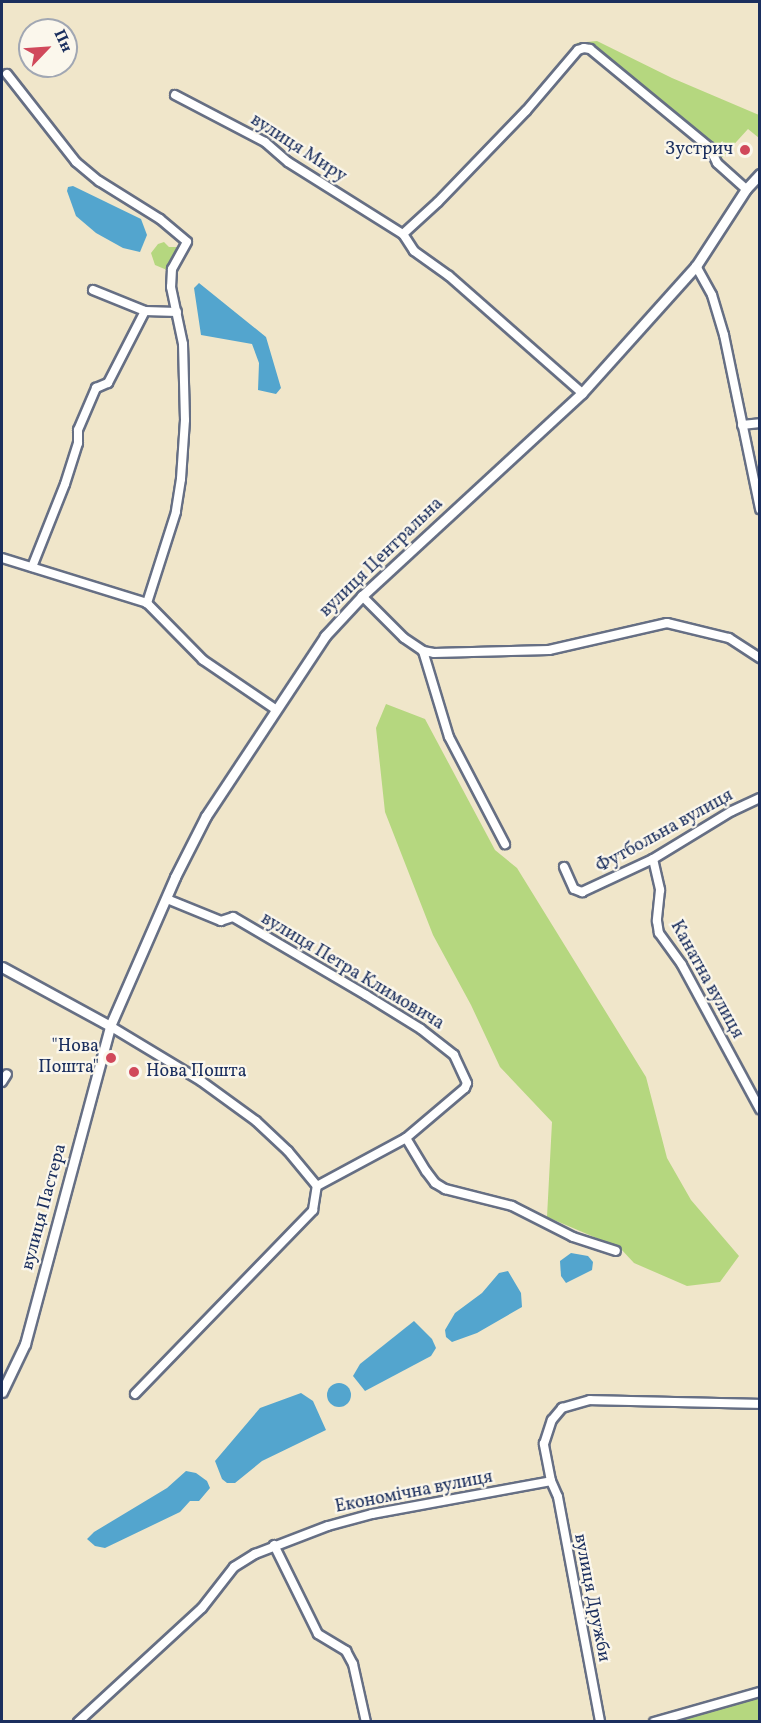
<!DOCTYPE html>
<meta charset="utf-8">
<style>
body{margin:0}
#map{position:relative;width:761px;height:1723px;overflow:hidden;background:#f0e6ca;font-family:Vollkorn,serif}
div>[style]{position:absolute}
.green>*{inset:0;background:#b5d77f}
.water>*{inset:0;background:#53a5ce}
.round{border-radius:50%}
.roads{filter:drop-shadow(2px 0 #666f84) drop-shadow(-2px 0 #666f84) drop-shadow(0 2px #666f84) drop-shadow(0 -2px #666f84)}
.minor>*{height:8px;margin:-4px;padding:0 4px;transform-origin:4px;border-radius:4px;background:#fff}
.tertiary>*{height:9px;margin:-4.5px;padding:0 4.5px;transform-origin:4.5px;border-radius:4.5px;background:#fff}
.dots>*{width:16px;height:16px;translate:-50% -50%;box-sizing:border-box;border:3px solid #fbf7ec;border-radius:50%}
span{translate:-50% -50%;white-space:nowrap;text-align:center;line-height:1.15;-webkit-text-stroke:4.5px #fbf7ec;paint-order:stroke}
.street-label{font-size:18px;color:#1b2f5e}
.poi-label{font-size:18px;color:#1b2f5e}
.right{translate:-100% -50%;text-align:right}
.left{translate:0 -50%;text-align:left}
.frame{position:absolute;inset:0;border:3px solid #1b2f5e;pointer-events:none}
.north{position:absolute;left:18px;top:18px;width:60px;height:60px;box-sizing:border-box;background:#fbf7ec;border:2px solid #a1a7b3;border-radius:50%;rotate:65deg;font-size:16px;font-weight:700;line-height:24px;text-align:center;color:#1b2f5e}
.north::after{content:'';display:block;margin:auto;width:21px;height:27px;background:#d1495b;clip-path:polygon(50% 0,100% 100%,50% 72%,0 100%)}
</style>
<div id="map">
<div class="green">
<i style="clip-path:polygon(597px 41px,672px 78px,759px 115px,759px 138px,748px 129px,717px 163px,709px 147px,576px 43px)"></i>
<i style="clip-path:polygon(164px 242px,169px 247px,179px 247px,167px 270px,155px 265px,151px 253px,158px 244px)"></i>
<i style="clip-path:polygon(386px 704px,425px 719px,495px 850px,517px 868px,646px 1077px,667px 1158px,691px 1200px,739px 1256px,720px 1282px,687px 1286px,634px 1263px,620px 1248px,547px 1217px,552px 1122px,500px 1067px,471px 1005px,433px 935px,385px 812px,376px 728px)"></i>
<i style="clip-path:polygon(759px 1695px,759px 1721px,667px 1721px)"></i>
</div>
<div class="water">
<i style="clip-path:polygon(73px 186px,141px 219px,147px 235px,140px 252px,123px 248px,96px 233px,76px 216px,67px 191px,68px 187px)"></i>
<i style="clip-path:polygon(199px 283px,266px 337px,281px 388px,276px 394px,258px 390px,259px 363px,252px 344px,201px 335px,194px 288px)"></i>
<i style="clip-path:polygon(571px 1253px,588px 1256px,593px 1262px,592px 1270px,566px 1283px,561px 1276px,560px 1261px)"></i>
<i style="clip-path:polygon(508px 1271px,521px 1293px,522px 1307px,477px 1333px,452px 1342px,446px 1337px,445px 1330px,455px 1313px,482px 1293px,499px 1273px)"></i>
<i style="clip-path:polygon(414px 1321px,432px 1339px,436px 1348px,431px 1356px,365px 1391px,353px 1376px,360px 1364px)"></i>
<i class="round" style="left:327px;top:1383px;width:24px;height:24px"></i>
<i style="clip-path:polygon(301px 1393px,313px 1401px,326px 1430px,262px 1461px,235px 1483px,227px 1483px,222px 1479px,215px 1461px,260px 1408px)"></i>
<i style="clip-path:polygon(186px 1471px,196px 1473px,207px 1481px,210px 1488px,199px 1501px,190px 1501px,180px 1512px,105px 1548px,95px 1546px,87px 1539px,94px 1532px,167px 1488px)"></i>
</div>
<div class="roads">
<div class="minor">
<i style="left:7px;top:74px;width:112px;rotate:51.9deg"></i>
<i style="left:76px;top:162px;width:30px;rotate:40deg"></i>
<i style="left:99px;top:181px;width:72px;rotate:31.9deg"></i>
<i style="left:160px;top:219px;width:35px;rotate:40deg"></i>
<i style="left:187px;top:242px;width:31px;rotate:119deg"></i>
<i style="left:172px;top:269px;width:18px;rotate:93deg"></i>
<i style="left:171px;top:287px;width:58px;rotate:78.1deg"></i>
<i style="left:183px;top:344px;width:76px;rotate:88.5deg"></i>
<i style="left:185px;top:420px;width:59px;rotate:93.9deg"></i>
<i style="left:181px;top:479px;width:33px;rotate:99deg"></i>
<i style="left:176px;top:512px;width:96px;rotate:107.7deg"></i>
<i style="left:147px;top:603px;width:80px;rotate:45.5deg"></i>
<i style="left:203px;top:660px;width:87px;rotate:34.2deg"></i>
<i style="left:175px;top:95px;width:102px;rotate:27.6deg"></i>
<i style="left:265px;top:142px;width:30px;rotate:41deg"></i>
<i style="left:288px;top:162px;width:136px;rotate:32.1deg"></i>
<i style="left:403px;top:234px;width:20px;rotate:57deg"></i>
<i style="left:414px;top:251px;width:43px;rotate:35.5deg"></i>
<i style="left:449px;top:276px;width:177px;rotate:41.3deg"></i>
<i style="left:403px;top:234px;width:47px;rotate:-42.4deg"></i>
<i style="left:438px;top:202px;width:127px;rotate:-46deg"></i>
<i style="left:526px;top:111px;width:80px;rotate:-49.6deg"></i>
<i style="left:578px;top:50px;width:6px;rotate:-18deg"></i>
<i style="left:584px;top:48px;width:6px;rotate:9deg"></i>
<i style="left:590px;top:49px;width:154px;rotate:39.5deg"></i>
<i style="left:709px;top:147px;width:18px;rotate:63deg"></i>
<i style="left:717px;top:163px;width:39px;rotate:42deg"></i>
<i style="left:696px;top:266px;width:33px;rotate:61deg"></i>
<i style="left:712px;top:295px;width:42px;rotate:73.3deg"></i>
<i style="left:724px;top:335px;width:178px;rotate:78.3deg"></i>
<i style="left:93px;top:290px;width:56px;rotate:22deg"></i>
<i style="left:145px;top:311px;width:32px;rotate:2deg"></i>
<i style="left:742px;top:425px;width:18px;rotate:-6deg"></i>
<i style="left:2px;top:558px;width:152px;rotate:17.2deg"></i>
<i style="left:32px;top:567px;width:89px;rotate:-68.3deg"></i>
<i style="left:65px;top:484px;width:43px;rotate:-72.4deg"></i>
<i style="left:78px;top:443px;width:13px;rotate:-90deg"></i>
<i style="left:78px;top:430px;width:46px;rotate:-66.8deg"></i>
<i style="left:96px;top:388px;width:13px;rotate:-23deg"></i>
<i style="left:108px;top:383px;width:81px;rotate:-62.8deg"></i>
<i style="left:362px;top:596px;width:59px;rotate:45deg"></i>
<i style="left:404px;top:638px;width:23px;rotate:34deg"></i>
<i style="left:423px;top:651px;width:11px;rotate:10deg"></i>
<i style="left:434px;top:653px;width:115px;rotate:-1.5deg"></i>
<i style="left:549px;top:650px;width:121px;rotate:-12.9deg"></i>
<i style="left:667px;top:623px;width:64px;rotate:13.6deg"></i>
<i style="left:729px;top:638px;width:37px;rotate:33deg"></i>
<i style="left:423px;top:651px;width:90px;rotate:73.2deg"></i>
<i style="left:449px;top:737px;width:121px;rotate:62.4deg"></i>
<i style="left:653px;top:859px;width:32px;rotate:77deg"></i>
<i style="left:660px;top:890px;width:31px;rotate:96deg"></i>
<i style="left:657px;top:921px;width:12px;rotate:81deg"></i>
<i style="left:659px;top:933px;width:39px;rotate:54deg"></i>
<i style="left:682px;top:965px;width:164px;rotate:61.6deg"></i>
<i style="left:564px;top:867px;width:24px;rotate:66deg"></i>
<i style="left:574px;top:889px;width:9px;rotate:21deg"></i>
<i style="left:582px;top:892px;width:78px;rotate:-24.9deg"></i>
<i style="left:653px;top:859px;width:92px;rotate:-31.3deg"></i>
<i style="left:732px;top:811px;width:31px;rotate:-25deg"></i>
<i style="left:110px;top:1026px;width:106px;rotate:31.1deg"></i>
<i style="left:201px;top:1081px;width:68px;rotate:36deg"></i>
<i style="left:256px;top:1121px;width:44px;rotate:43.2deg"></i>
<i style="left:288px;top:1151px;width:45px;rotate:50.4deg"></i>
<i style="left:2px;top:1082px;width:9px;rotate:-58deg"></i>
<i style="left:406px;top:1138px;width:39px;rotate:59deg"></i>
<i style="left:426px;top:1171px;width:15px;rotate:53deg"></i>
<i style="left:435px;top:1183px;width:12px;rotate:31deg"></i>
<i style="left:445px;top:1189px;width:69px;rotate:14.2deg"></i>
<i style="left:512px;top:1206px;width:68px;rotate:26.9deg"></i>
<i style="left:573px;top:1237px;width:45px;rotate:18deg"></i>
<i style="left:135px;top:1394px;width:256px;rotate:-45.9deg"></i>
<i style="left:313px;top:1210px;width:24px;rotate:-81deg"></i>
<i style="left:317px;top:1186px;width:101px;rotate:-28.3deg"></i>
<i style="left:406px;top:1138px;width:77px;rotate:-40.3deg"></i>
<i style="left:465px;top:1088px;width:5px;rotate:-68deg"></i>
<i style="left:467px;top:1083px;width:31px;rotate:-115deg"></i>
<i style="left:454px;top:1055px;width:42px;rotate:-141.8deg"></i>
<i style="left:421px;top:1029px;width:65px;rotate:-148.3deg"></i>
<i style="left:366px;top:995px;width:154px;rotate:-149.6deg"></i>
<i style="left:233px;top:917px;width:13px;rotate:162deg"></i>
<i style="left:221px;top:921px;width:58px;rotate:-157.8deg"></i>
<i style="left:551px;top:1481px;width:17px;rotate:66deg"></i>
<i style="left:558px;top:1497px;width:229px;rotate:79.4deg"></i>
<i style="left:274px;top:1545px;width:99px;rotate:63.7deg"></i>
<i style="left:318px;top:1634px;width:33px;rotate:31deg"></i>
<i style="left:346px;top:1651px;width:15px;rotate:62deg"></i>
<i style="left:353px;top:1664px;width:59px;rotate:77.4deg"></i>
<i style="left:78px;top:1722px;width:168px;rotate:-42.6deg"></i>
<i style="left:202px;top:1608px;width:52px;rotate:-52deg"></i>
<i style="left:234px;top:1567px;width:25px;rotate:-32deg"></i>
<i style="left:255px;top:1554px;width:78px;rotate:-21deg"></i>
<i style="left:328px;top:1526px;width:46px;rotate:-15.3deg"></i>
<i style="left:372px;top:1514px;width:182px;rotate:-10.4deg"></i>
<i style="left:551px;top:1481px;width:38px;rotate:-101deg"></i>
<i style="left:544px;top:1444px;width:25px;rotate:-72deg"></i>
<i style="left:552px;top:1420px;width:16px;rotate:-50deg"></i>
<i style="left:562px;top:1408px;width:29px;rotate:-16deg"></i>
<i style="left:590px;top:1400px;width:170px;rotate:1.3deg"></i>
<i style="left:654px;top:1722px;width:110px;rotate:-15.8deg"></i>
</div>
<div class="tertiary">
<i style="left:2px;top:967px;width:123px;rotate:28.6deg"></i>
<i style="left:2px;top:1392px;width:53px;rotate:-64.4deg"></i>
<i style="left:25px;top:1344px;width:329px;rotate:-75deg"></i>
<i style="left:110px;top:1026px;width:163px;rotate:-66.4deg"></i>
<i style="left:175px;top:877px;width:68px;rotate:-63.1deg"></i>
<i style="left:206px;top:816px;width:216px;rotate:-56.5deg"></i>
<i style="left:325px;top:636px;width:54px;rotate:-47.2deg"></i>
<i style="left:362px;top:596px;width:299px;rotate:-42.7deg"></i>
<i style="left:582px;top:393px;width:171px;rotate:-48.1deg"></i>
<i style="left:696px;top:266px;width:92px;rotate:-57deg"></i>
<i style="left:746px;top:189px;width:21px;rotate:-47deg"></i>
</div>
</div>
<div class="dots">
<i style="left:745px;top:150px;background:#d1495b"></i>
<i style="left:111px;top:1058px;background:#d1495b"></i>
<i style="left:134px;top:1072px;background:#d1495b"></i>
</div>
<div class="street-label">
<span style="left:298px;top:149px;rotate:33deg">вулиця Миру</span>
<span style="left:382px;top:558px;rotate:-44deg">вулиця Центральна</span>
<span style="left:665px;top:832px;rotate:-29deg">Футбольна вулиця</span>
<span style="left:352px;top:972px;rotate:31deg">вулиця Петра Климовича</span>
<span style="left:706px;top:980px;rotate:61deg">Канатна вулиця</span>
<span style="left:45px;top:1207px;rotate:-75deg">вулиця Пастера</span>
<span style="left:414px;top:1493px;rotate:-11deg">Економічна вулиця</span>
<span style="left:591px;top:1598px;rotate:79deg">вулиця Дружби</span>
</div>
<div class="poi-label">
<span class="right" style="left:733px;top:150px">Зустрич</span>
<span class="right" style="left:99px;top:1058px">"Нова<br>Пошта"</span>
<span class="left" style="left:146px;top:1072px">Нова Пошта</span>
</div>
<div class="frame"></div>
<div class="north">Пн</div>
</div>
